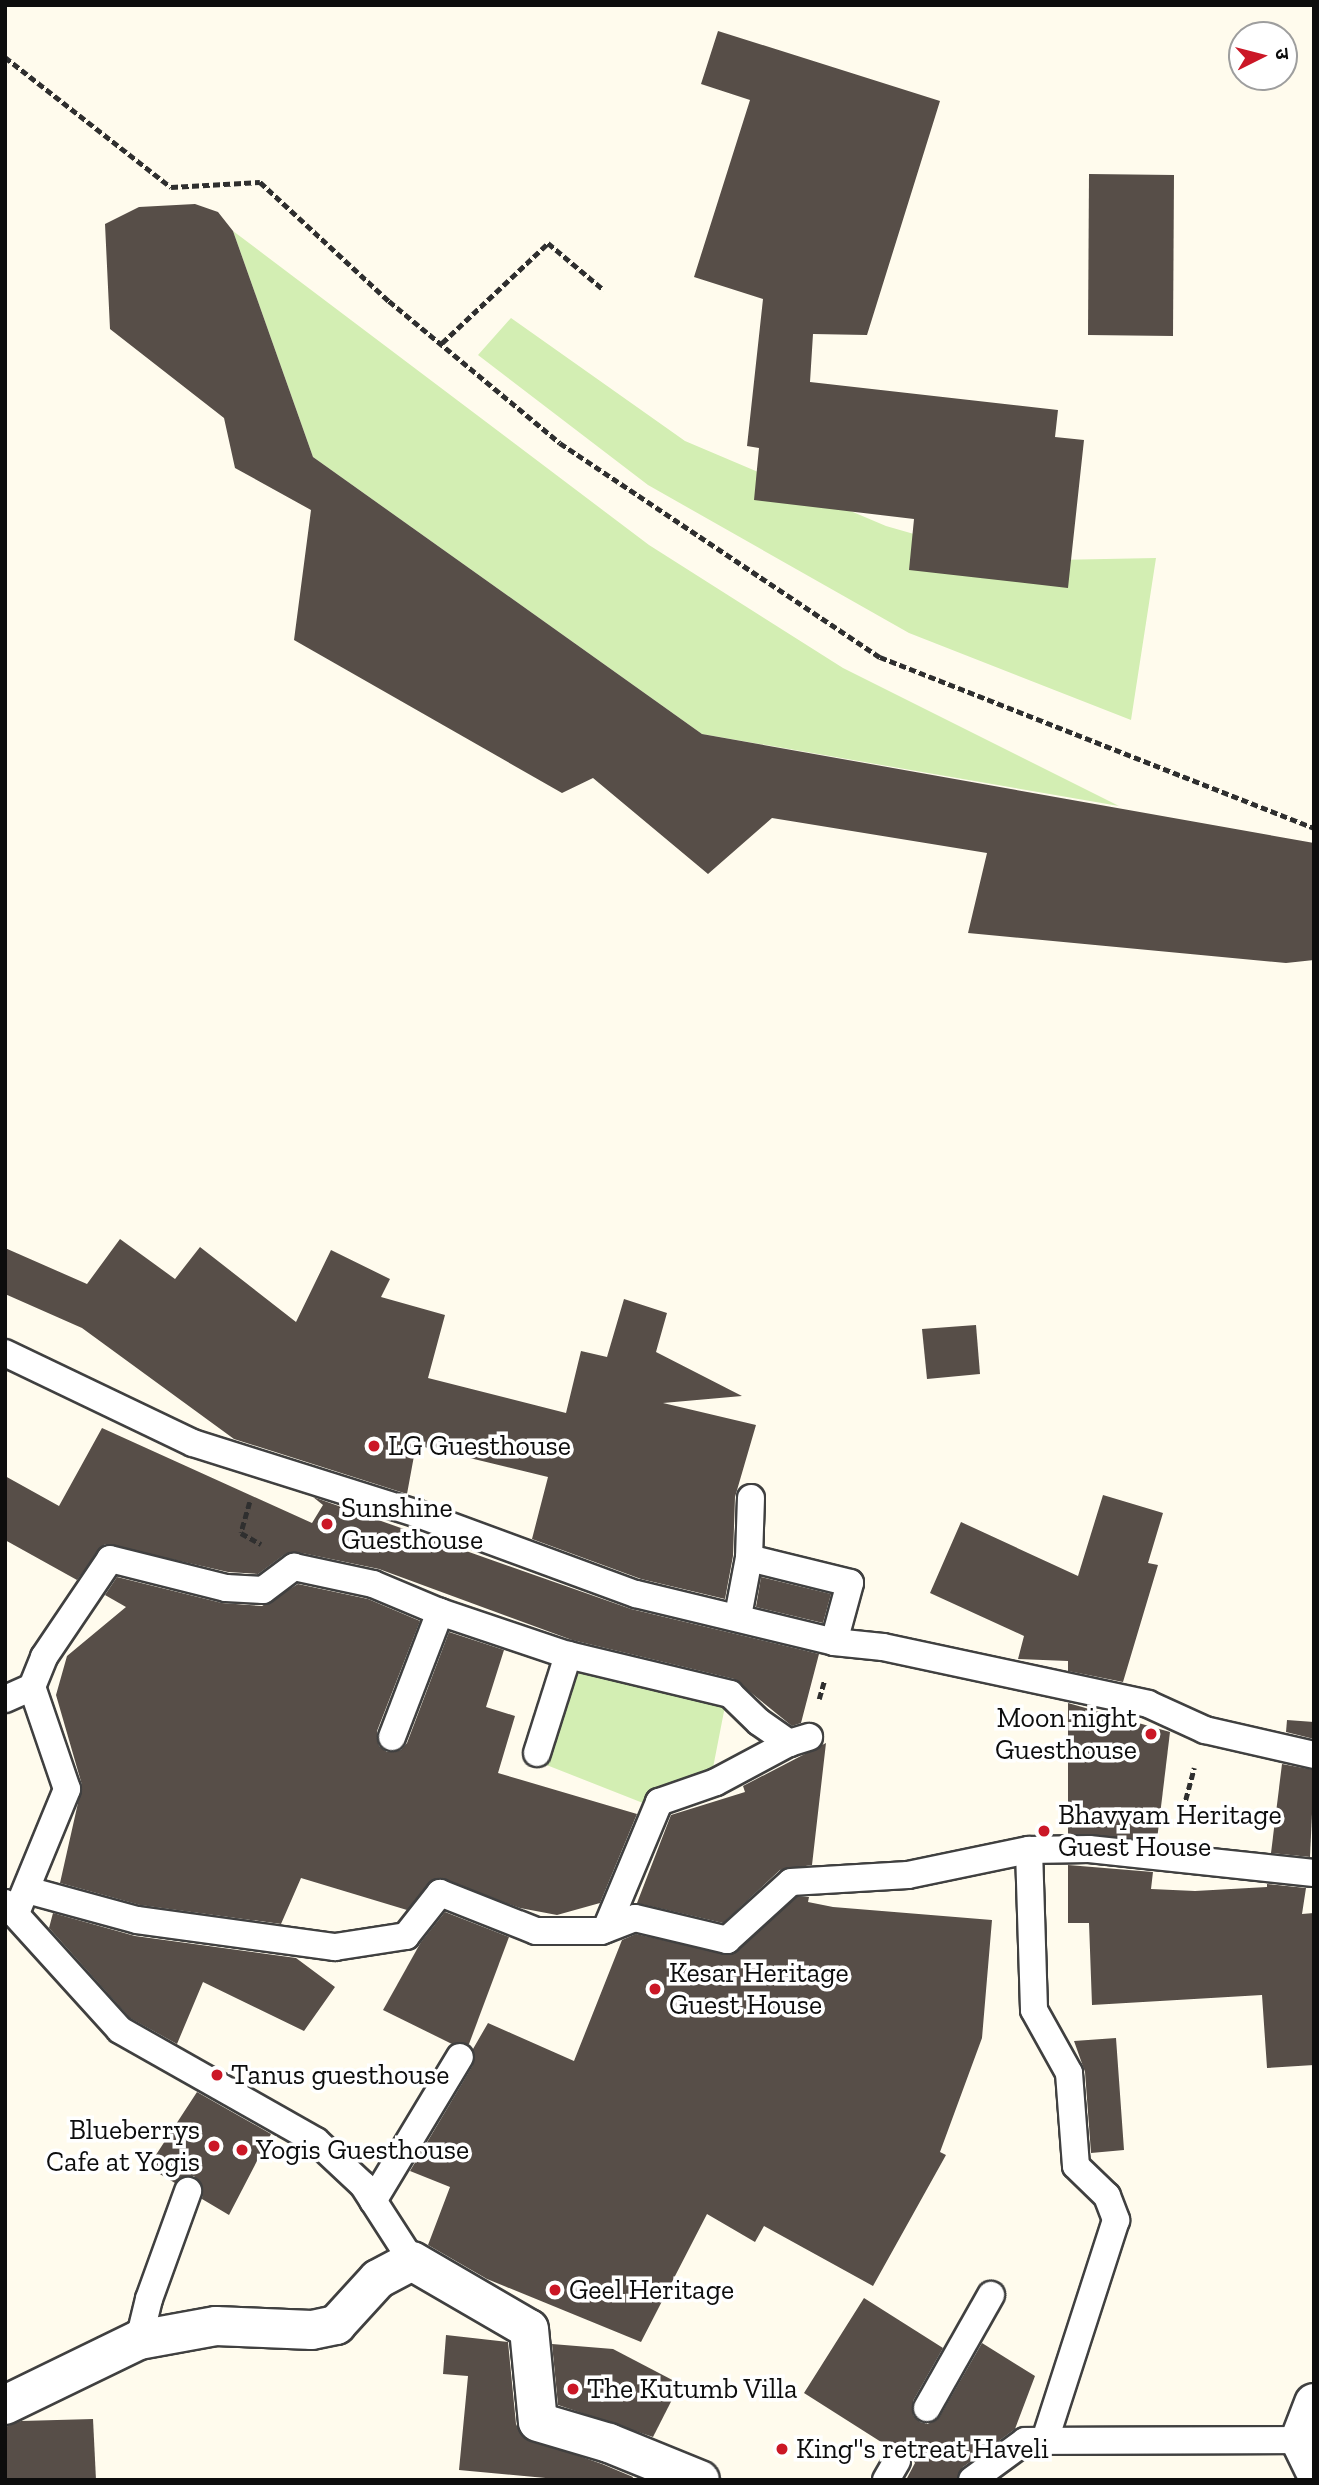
<!DOCTYPE html>
<meta charset="utf-8">
<style>
body{margin:0}
#map{position:relative;width:1319px;height:2485px;overflow:hidden;background:#fffbed;font-family:"Zilla Slab","Noto Sans Devanagari",serif}
div>[style]{position:absolute}
.green>*{inset:0;background:#d3eeb3}
.building>*{inset:0;background:#574e48}
.path>*{height:4.5px;margin-top:-2.25px;transform-origin:0;background:repeating-linear-gradient(90deg,#2f2f2f 0 7px,transparent 0 10.5px)}
.roads{filter:drop-shadow(2px 0 #404040) drop-shadow(-2px 0 #404040) drop-shadow(0 2px #404040) drop-shadow(0 -2px #404040)}
.service>*{height:26px;margin:-13px;padding:0 13px;transform-origin:13px;border-radius:13px;background:#fff}
.minor>*{height:38px;margin:-19px;padding:0 19px;transform-origin:19px;border-radius:19px;background:#fff}
.dots>*{width:19px;height:19px;translate:-50% -50%;box-sizing:border-box;border:4px solid #fff;border-radius:50%}
span{translate:-50% -50%;white-space:nowrap;text-align:center;line-height:1.15;-webkit-text-stroke:7px #fff;paint-order:stroke}
.poi-label{font-size:28px;color:#0d0d0d}
.left{translate:0 -50%;text-align:left}
.right{translate:-100% -50%;text-align:right}
.frame{position:absolute;inset:0;border:7px solid #0d0d0d;pointer-events:none}
.north{position:absolute;left:1228px;top:21px;width:70px;height:70px;box-sizing:border-box;background:#fff;border:2px solid #9e9e9e;border-radius:50%;rotate:84deg;font-size:19px;font-weight:700;line-height:28px;text-align:center;color:#0d0d0d}
.north::after{content:'';display:block;margin:auto;width:24px;height:32px;background:#cb1726;clip-path:polygon(50% 0,100% 100%,50% 72%,0 100%)}
</style>
<div id="map">
<div class="green">
<i style="clip-path:polygon(233px 231px,649px 545px,843px 668px,1119px 806px,702px 734px,313px 457px)"></i>
<i style="clip-path:polygon(511px 318px,685px 441px,886px 526px,1008px 561px,1156px 558px,1131px 720px,909px 633px,648px 485px,478px 355px)"></i>
<i style="clip-path:polygon(573px 1667px,726px 1701px,712px 1773px,656px 1792px,643px 1803px,544px 1764px)"></i>
</div>
<div class="building">
<i style="clip-path:polygon(718px 31px,940px 101px,867px 335px,813px 334px,810px 382px,1058px 410px,1055px 437px,1084px 440px,1068px 588px,909px 570px,914px 519px,754px 500px,759px 448px,747px 446px,763px 299px,694px 277px,750px 100px,701px 84px)"></i>
<i style="clip-path:polygon(1089px 174px,1174px 175px,1173px 336px,1088px 335px)"></i>
<i style="clip-path:polygon(195px 204px,218px 212px,233px 231px,313px 457px,702px 734px,1314px 843px,1314px 960px,1286px 963px,968px 933px,987px 853px,772px 818px,708px 874px,593px 778px,562px 793px,294px 640px,311px 510px,235px 468px,224px 418px,110px 329px,105px 224px,139px 207px)"></i>
<i style="clip-path:polygon(120px 1239px,175px 1279px,200px 1247px,296px 1322px,331px 1250px,390px 1279px,381px 1297px,445px 1315px,428px 1378px,566px 1413px,581px 1351px,607px 1357px,624px 1299px,667px 1313px,656px 1352px,742px 1396px,663px 1403px,756px 1425px,735px 1497px,733px 1556px,725px 1599px,641px 1579px,532px 1539px,548px 1477px,416px 1445px,407px 1494px,234px 1439px,82px 1328px,5px 1294px,5px 1248px,87px 1284px)"></i>
<i style="clip-path:polygon(976px 1325px,980px 1374px,927px 1379px,922px 1329px)"></i>
<i style="clip-path:polygon(102px 1428px,312px 1523px,323px 1505px,313px 1497px,631px 1609px,819px 1654px,801px 1723px,792px 1726px,734px 1679px,572px 1640px,379px 1569px,297px 1552px,285px 1554px,258px 1574px,228px 1572px,105px 1544px,77px 1580px,5px 1540px,5px 1476px,59px 1506px)"></i>
<i style="clip-path:polygon(1103px 1495px,1163px 1513px,1148px 1563px,1158px 1565px,1123px 1682px,1068px 1671px,1068px 1661px,1018px 1659px,1024px 1636px,930px 1593px,961px 1522px,1078px 1576px)"></i>
<i style="clip-path:polygon(117px 1577px,222px 1603px,262px 1606px,298px 1584px,368px 1599px,420px 1621px,377px 1731px,379px 1746px,387px 1752px,401px 1750px,407px 1743px,449px 1632px,504px 1650px,486px 1707px,515px 1716px,498px 1773px,637px 1814px,600px 1903px,557px 1915px,520px 1908px,437px 1878px,407px 1910px,301px 1878px,281px 1924px,140px 1905px,60px 1883px,82px 1785px,56px 1695px,67px 1656px,126px 1607px,105px 1595px)"></i>
<i style="clip-path:polygon(761px 1577px,831px 1594px,823px 1623px,756px 1607px)"></i>
<i style="clip-path:polygon(1068px 1703px,1170px 1732px,1157px 1840px,1068px 1834px)"></i>
<i style="clip-path:polygon(1287px 1720px,1314px 1722px,1314px 1739px,1286px 1732px)"></i>
<i style="clip-path:polygon(826px 1743px,812px 1865px,780px 1870px,723px 1923px,637px 1903px,671px 1815px,745px 1792px,743px 1786px)"></i>
<i style="clip-path:polygon(1282px 1764px,1314px 1770px,1310px 1857px,1271px 1853px)"></i>
<i style="clip-path:polygon(1068px 1865px,1153px 1872px,1151px 1889px,1195px 1891px,1267px 1887px,1267px 1884px,1306px 1888px,1302px 1914px,1314px 1913px,1314px 2065px,1267px 2068px,1262px 1995px,1092px 2005px,1089px 1923px,1068px 1923px)"></i>
<i style="clip-path:polygon(797px 1897px,809px 1897px,808px 1902px,833px 1907px,992px 1920px,982px 2038px,940px 2152px,946px 2155px,873px 2286px,764px 2226px,755px 2242px,707px 2214px,641px 2342px,487px 2279px,428px 2245px,450px 2187px,410px 2171px,473px 2065px,473px 2049px,488px 2023px,574px 2061px,622px 1940px,636px 1934px,730px 1955px)"></i>
<i style="clip-path:polygon(445px 1912px,509px 1937px,469px 2044px,452px 2044px,383px 2010px,421px 1942px)"></i>
<i style="clip-path:polygon(53px 1913px,135px 1936px,296px 1958px,335px 1987px,304px 2031px,203px 1982px,177px 2044px,130px 2018px,49px 1928px)"></i>
<i style="clip-path:polygon(1116px 2038px,1124px 2150px,1091px 2153px,1085px 2072px,1074px 2041px)"></i>
<i style="clip-path:polygon(197px 2092px,271px 2134px,229px 2215px,202px 2199px,203px 2188px,194px 2176px,185px 2176px,175px 2183px,148px 2167px)"></i>
<i style="clip-path:polygon(864px 2298px,943px 2348px,913px 2401px,913px 2415px,920px 2422px,928px 2424px,940px 2416px,982px 2343px,1035px 2376px,1015px 2429px,963px 2467px,957px 2480px,906px 2480px,915px 2463px,905px 2448px,889px 2447px,804px 2393px)"></i>
<i style="clip-path:polygon(446px 2335px,508px 2342px,516px 2424px,522px 2436px,602px 2464px,633px 2477px,632px 2480px,567px 2480px,459px 2470px,468px 2376px,443px 2374px)"></i>
<i style="clip-path:polygon(552px 2344px,613px 2349px,680px 2384px,653px 2437px,558px 2405px)"></i>
<i style="clip-path:polygon(93px 2419px,96px 2480px,5px 2480px,5px 2427px,21px 2421px)"></i>
</div>
<div class="path">
<i style="left:5px;top:57px;width:211px;rotate:38.1deg"></i>
<i style="left:171px;top:187px;width:89px;rotate:-3.2deg"></i>
<i style="left:260px;top:182px;width:176px;rotate:42.7deg"></i>
<i style="left:389px;top:301px;width:222px;rotate:39.7deg"></i>
<i style="left:560px;top:443px;width:385px;rotate:33.8deg"></i>
<i style="left:880px;top:657px;width:466px;rotate:21.5deg"></i>
<i style="left:442px;top:343px;width:146px;rotate:-43.3deg"></i>
<i style="left:548px;top:243px;width:73px;rotate:40deg"></i>
<i style="left:250px;top:1502px;width:32px;rotate:106deg"></i>
<i style="left:241px;top:1533px;width:23px;rotate:29deg"></i>
<i style="left:819px;top:1699px;width:19px;rotate:-74deg"></i>
<i style="left:1180px;top:1820px;width:54px;rotate:-74.9deg"></i>
</div>
<div class="roads">
<div class="service">
<i style="left:5px;top:1353px;width:208px;rotate:25.6deg"></i>
<i style="left:193px;top:1443px;width:236px;rotate:17.5deg"></i>
<i style="left:418px;top:1514px;width:232px;rotate:20.2deg"></i>
<i style="left:636px;top:1594px;width:204px;rotate:13.6deg"></i>
<i style="left:834px;top:1642px;width:49px;rotate:5.8deg"></i>
<i style="left:883px;top:1647px;width:271px;rotate:12.1deg"></i>
<i style="left:1148px;top:1704px;width:63px;rotate:24.5deg"></i>
<i style="left:1205px;top:1730px;width:112px;rotate:12.9deg"></i>
<i style="left:749px;top:1558px;width:60px;rotate:-88.1deg"></i>
<i style="left:738px;top:1616px;width:59px;rotate:-79.3deg"></i>
<i style="left:749px;top:1558px;width:104px;rotate:13.9deg"></i>
<i style="left:850px;top:1583px;width:61px;rotate:105.2deg"></i>
<i style="left:5px;top:1699px;width:30px;rotate:-24deg"></i>
<i style="left:392px;top:1737px;width:134px;rotate:-69deg"></i>
<i style="left:537px;top:1753px;width:103px;rotate:-72.4deg"></i>
<i style="left:1029px;top:1850px;width:160px;rotate:88.2deg"></i>
<i style="left:1034px;top:2010px;width:72px;rotate:60.9deg"></i>
<i style="left:1069px;top:2073px;width:93px;rotate:85.7deg"></i>
<i style="left:1076px;top:2166px;width:43px;rotate:44.1deg"></i>
<i style="left:1107px;top:2196px;width:26px;rotate:69deg"></i>
<i style="left:1116px;top:2220px;width:231px;rotate:107.9deg"></i>
<i style="left:27px;top:1890px;width:114px;rotate:15.3deg"></i>
<i style="left:137px;top:1920px;width:200px;rotate:7.8deg"></i>
<i style="left:335px;top:1947px;width:72px;rotate:-8.8deg"></i>
<i style="left:406px;top:1936px;width:55px;rotate:-51.7deg"></i>
<i style="left:440px;top:1893px;width:103px;rotate:21.6deg"></i>
<i style="left:536px;top:1931px;width:65px"></i>
<i style="left:601px;top:1931px;width:36px;rotate:-21deg"></i>
<i style="left:635px;top:1918px;width:95px;rotate:13.4deg"></i>
<i style="left:727px;top:1940px;width:86px;rotate:-42.2deg"></i>
<i style="left:791px;top:1882px;width:117px;rotate:-3.4deg"></i>
<i style="left:908px;top:1875px;width:124px;rotate:-11.7deg"></i>
<i style="left:1029px;top:1850px;width:60px;rotate:-1deg"></i>
<i style="left:1089px;top:1849px;width:226px;rotate:6.1deg"></i>
<i style="left:5px;top:1903px;width:171px;rotate:47.8deg"></i>
<i style="left:120px;top:2030px;width:225px;rotate:29.5deg"></i>
<i style="left:316px;top:2141px;width:64px;rotate:43.1deg"></i>
<i style="left:363px;top:2185px;width:90px;rotate:57.2deg"></i>
<i style="left:16px;top:1913px;width:134px;rotate:-67.6deg"></i>
<i style="left:67px;top:1789px;width:108px;rotate:-108.9deg"></i>
<i style="left:32px;top:1687px;width:32px;rotate:-68deg"></i>
<i style="left:44px;top:1657px;width:118px;rotate:-56deg"></i>
<i style="left:110px;top:1559px;width:120px;rotate:14deg"></i>
<i style="left:226px;top:1588px;width:37px;rotate:3deg"></i>
<i style="left:263px;top:1590px;width:39px;rotate:-37deg"></i>
<i style="left:294px;top:1567px;width:81px;rotate:12.1deg"></i>
<i style="left:373px;top:1584px;width:73px;rotate:22.7deg"></i>
<i style="left:440px;top:1612px;width:135px;rotate:18.6deg"></i>
<i style="left:568px;top:1655px;width:167px;rotate:13.5deg"></i>
<i style="left:730px;top:1694px;width:40px;rotate:44deg"></i>
<i style="left:759px;top:1722px;width:37px;rotate:35deg"></i>
<i style="left:606px;top:1929px;width:138px;rotate:-67.3deg"></i>
<i style="left:659px;top:1802px;width:60px;rotate:-19.3deg"></i>
<i style="left:716px;top:1782px;width:83px;rotate:-28.1deg"></i>
<i style="left:789px;top:1743px;width:21px;rotate:-17deg"></i>
<i style="left:373px;top:2201px;width:168px;rotate:-58.9deg"></i>
<i style="left:139px;top:2340px;width:42px;rotate:-76.3deg"></i>
<i style="left:149px;top:2299px;width:115px;rotate:-70.1deg"></i>
<i style="left:927px;top:2408px;width:130px;rotate:-60.5deg"></i>
<i style="left:886px;top:2480px;width:22px;rotate:-60deg"></i>
<i style="left:972px;top:2480px;width:66px;rotate:-36.3deg"></i>
<i style="left:1025px;top:2441px;width:275px;rotate:-0.2deg"></i>
</div>
<div class="minor">
<i style="left:1314px;top:2403px;width:40px;rotate:111deg"></i>
<i style="left:1300px;top:2440px;width:32px;rotate:64deg"></i>
<i style="left:5px;top:2405px;width:149px;rotate:-25.9deg"></i>
<i style="left:139px;top:2340px;width:78px;rotate:-10.3deg"></i>
<i style="left:216px;top:2326px;width:96px;rotate:2.4deg"></i>
<i style="left:312px;top:2330px;width:25px;rotate:-12deg"></i>
<i style="left:336px;top:2325px;width:62px;rotate:-47.6deg"></i>
<i style="left:378px;top:2279px;width:38px;rotate:-28deg"></i>
<i style="left:412px;top:2261px;width:135px;rotate:30.2deg"></i>
<i style="left:529px;top:2329px;width:93px;rotate:84.5deg"></i>
<i style="left:538px;top:2422px;width:74px;rotate:16.5deg"></i>
<i style="left:609px;top:2443px;width:98px;rotate:22.1deg"></i>
</div>
</div>
<div class="dots">
<i style="left:374px;top:1446px;background:#cb1726"></i>
<i style="left:327px;top:1524px;background:#cb1726"></i>
<i style="left:1151px;top:1734px;background:#cb1726"></i>
<i style="left:1044px;top:1831px;background:#cb1726"></i>
<i style="left:655px;top:1989px;background:#cb1726"></i>
<i style="left:217px;top:2075px;background:#cb1726"></i>
<i style="left:214px;top:2146px;background:#cb1726"></i>
<i style="left:242px;top:2150px;background:#cb1726"></i>
<i style="left:555px;top:2290px;background:#cb1726"></i>
<i style="left:573px;top:2389px;background:#cb1726"></i>
<i style="left:782px;top:2449px;background:#cb1726"></i>
</div>
<div class="poi-label">
<span class="left" style="left:388px;top:1446px">LG Guesthouse</span>
<span class="left" style="left:341px;top:1524px">Sunshine<br>Guesthouse</span>
<span class="right" style="left:1137px;top:1734px">Moon night<br>Guesthouse</span>
<span class="left" style="left:1058px;top:1831px">Bhavyam Heritage<br>Guest House</span>
<span class="left" style="left:669px;top:1989px">Kesar Heritage<br>Guest House</span>
<span class="left" style="left:231px;top:2075px">Tanus guesthouse</span>
<span class="right" style="left:200px;top:2146px">Blueberrys<br>Cafe at Yogis</span>
<span class="left" style="left:256px;top:2150px">Yogis Guesthouse</span>
<span class="left" style="left:569px;top:2290px">Geel Heritage</span>
<span class="left" style="left:587px;top:2389px">The Kutumb Villa</span>
<span class="left" style="left:796px;top:2449px">King"s retreat Haveli</span>
</div>
<div class="frame"></div>
<div class="north">उ</div>
</div>
